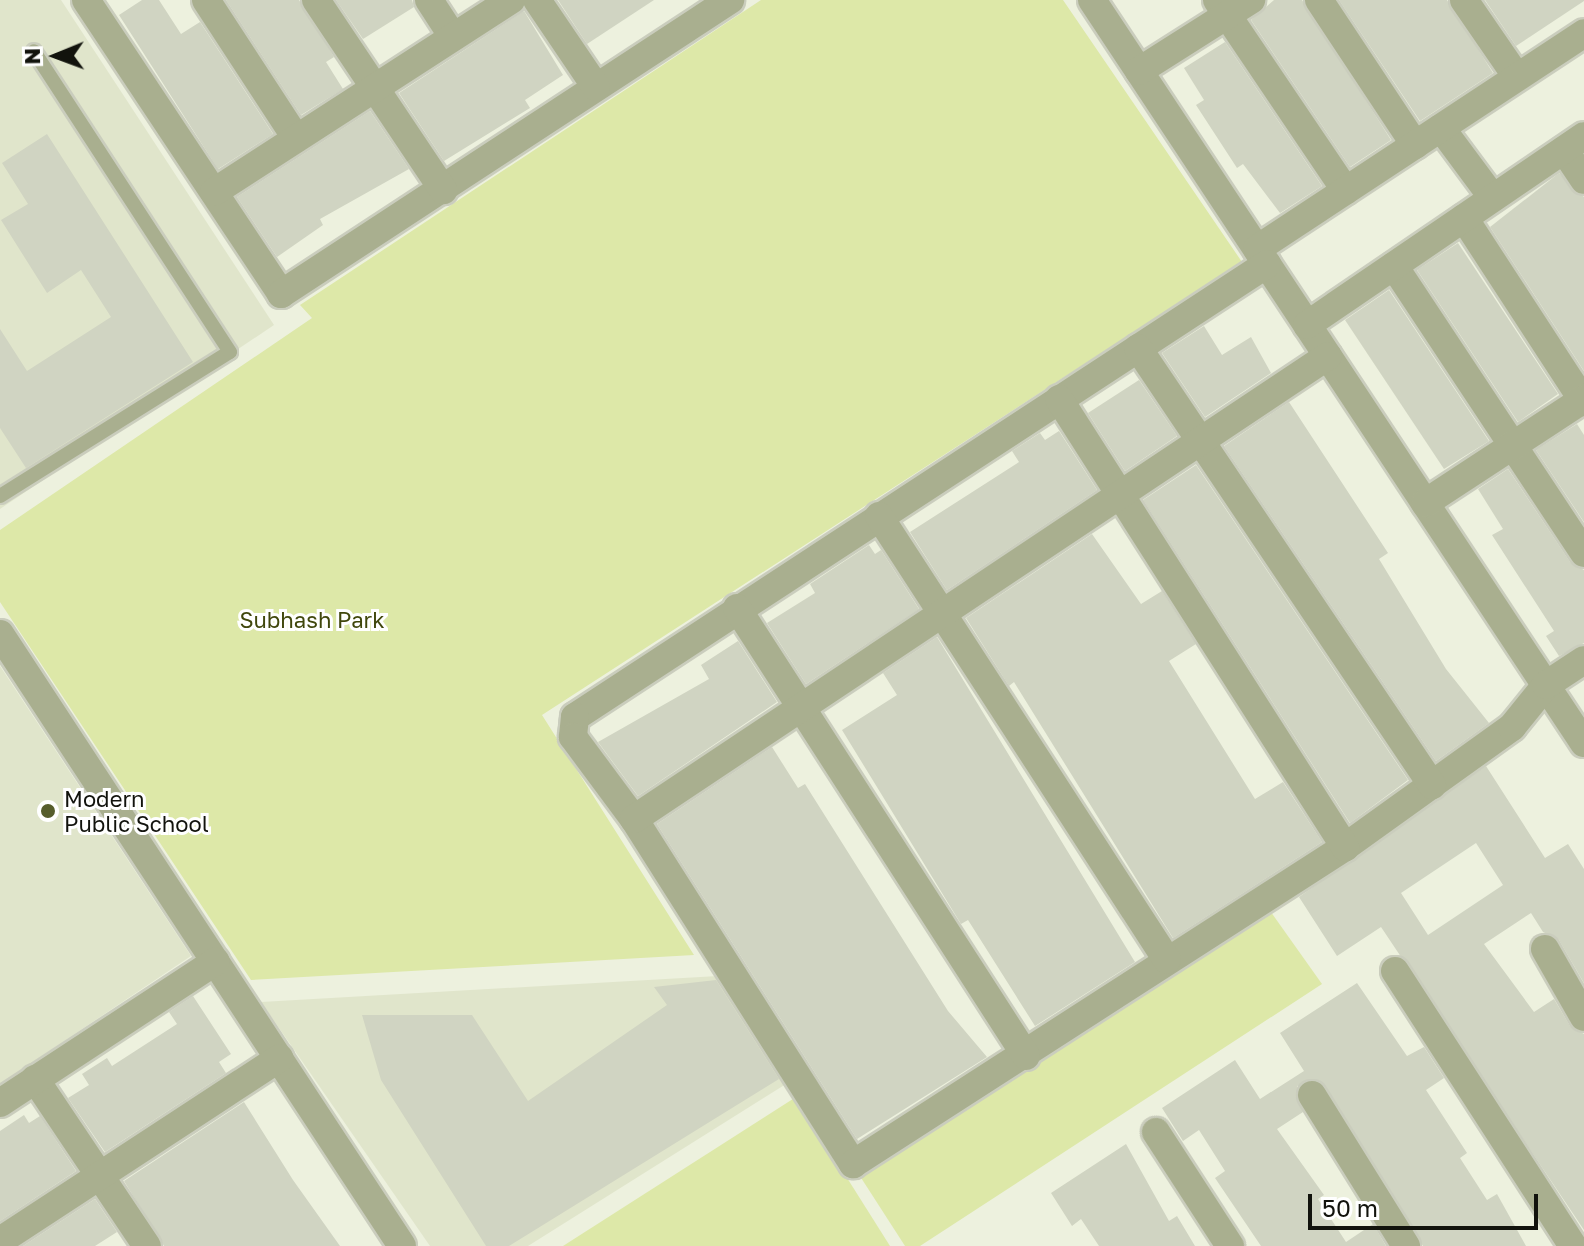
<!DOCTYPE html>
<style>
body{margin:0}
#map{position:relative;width:1584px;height:1246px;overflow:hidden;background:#edf1de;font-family:"Golos Text",sans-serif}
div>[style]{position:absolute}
.built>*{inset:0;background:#e0e5cb}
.green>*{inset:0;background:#dde8a8}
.building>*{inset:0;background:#d0d4c2}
.roads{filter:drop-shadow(2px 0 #cacdbd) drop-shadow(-2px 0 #cacdbd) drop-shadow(0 2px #cacdbd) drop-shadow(0 -2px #cacdbd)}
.lane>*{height:14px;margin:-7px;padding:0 7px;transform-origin:7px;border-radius:7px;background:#a9af8f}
.street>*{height:28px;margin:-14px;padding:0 14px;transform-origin:14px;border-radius:14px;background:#a9af8f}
.dots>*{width:22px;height:22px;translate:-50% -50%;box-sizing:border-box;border:4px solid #fff;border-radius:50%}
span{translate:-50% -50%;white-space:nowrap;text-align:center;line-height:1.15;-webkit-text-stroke:6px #fff;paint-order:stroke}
.park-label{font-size:22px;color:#40470c}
.poi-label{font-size:22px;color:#12130d}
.left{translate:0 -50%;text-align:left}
.north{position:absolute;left:16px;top:16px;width:80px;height:80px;-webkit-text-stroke:6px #fff;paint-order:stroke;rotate:269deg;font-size:22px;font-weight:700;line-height:32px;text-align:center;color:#12130d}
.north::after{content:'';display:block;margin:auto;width:28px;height:36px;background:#12130d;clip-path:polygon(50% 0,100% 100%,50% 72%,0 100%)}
.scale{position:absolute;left:1308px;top:1194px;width:230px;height:36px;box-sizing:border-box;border:4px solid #12130d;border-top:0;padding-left:10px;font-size:24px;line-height:28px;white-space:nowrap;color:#12130d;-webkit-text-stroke:6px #fff;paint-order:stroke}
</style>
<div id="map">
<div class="built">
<i style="clip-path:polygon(0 0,61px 0,274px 325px,0 509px)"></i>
<i style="clip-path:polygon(0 666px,191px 956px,0 1084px)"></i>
<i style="clip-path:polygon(718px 976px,786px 1084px,528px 1246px,430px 1246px,261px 1002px)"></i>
</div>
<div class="green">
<i style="clip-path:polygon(761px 0,1063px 0,1242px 262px,542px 715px,694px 955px,251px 980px,0 602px,0 530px,312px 318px,300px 305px)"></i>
<i style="clip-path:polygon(1256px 891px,1322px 984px,920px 1246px,905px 1246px,856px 1170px)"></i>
<i style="clip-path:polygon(796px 1097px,890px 1246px,563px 1246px)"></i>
</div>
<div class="building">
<i style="clip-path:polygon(142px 0,159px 0,181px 34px,200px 22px,273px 134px,218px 169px,119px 15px)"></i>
<i style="clip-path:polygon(226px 0,299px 0,334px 57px,326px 62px,343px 89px,301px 115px)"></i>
<i style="clip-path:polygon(336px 0,412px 0,414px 7px,363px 39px)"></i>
<i style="clip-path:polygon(558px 0,654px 0,587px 44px)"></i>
<i style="clip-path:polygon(1274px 0,1302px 0,1391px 140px,1350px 167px,1251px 20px)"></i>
<i style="clip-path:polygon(1339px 0,1447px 0,1493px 73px,1420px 121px)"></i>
<i style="clip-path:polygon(1485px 0,1584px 0,1584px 1px,1516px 46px)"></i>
<i style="clip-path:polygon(524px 11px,563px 75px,525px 100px,530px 108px,444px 161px,399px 93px)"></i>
<i style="clip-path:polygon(1225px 42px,1322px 186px,1280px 213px,1243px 164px,1237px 168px,1196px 105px,1204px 100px,1184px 68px)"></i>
<i style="clip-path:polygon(370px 111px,409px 169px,320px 219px,323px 225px,277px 257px,237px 197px)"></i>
<i style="clip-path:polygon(47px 134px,193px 362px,26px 468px,0 428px,0 329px,27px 371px,111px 317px,81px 270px,47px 293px,1px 220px,28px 204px,2px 163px)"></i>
<i style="clip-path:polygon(1559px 173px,1584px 197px,1584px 371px,1490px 227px)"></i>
<i style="clip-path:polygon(1458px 243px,1558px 394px,1518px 422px,1417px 270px)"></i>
<i style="clip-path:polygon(1389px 290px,1489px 441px,1444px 469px,1345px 320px)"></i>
<i style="clip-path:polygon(1204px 326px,1222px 355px,1251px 337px,1271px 373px,1205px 417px,1162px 353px)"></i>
<i style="clip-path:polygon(1139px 380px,1177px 436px,1125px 471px,1088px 413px)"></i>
<i style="clip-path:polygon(1289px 402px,1388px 553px,1379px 559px,1446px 669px,1489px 723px,1436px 761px,1224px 446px)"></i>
<i style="clip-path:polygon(1577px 424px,1584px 435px,1584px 522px,1536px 450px)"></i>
<i style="clip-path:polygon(1059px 431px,1097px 490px,947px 590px,910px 532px,1019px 462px,1012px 451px,1040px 433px,1045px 440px)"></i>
<i style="clip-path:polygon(1196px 465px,1408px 780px,1350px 823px,1143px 500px)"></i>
<i style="clip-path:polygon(1508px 469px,1570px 562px,1584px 570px,1584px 643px,1559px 656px,1546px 636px,1554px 631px,1492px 535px,1503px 529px,1478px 489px)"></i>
<i style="clip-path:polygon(1092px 534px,1141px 604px,1162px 591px,1196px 644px,1169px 661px,1255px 799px,1283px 782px,1322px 842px,1173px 938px,1014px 682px,1009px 686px,966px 618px)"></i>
<i style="clip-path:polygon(869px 545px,875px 554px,881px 550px,919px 609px,806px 684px,767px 623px,815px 593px,810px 584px)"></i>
<i style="clip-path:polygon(937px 637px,1135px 962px,1035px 1026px,968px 920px,961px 924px,842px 730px,897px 695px,883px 673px)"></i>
<i style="clip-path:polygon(738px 641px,777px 702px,638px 796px,598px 742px,709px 679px,701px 665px)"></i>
<i style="clip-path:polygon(772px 747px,798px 788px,805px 784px,948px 1011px,987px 1057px,857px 1139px,657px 824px)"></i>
<i style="clip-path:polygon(evenodd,1486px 766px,1545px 858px,1568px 844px,1584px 869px,1584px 983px,1559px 940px,1543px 932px,1531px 913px,1484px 944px,1534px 1012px,1554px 999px,1570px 1026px,1584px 1034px,1584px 1230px,1381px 927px,1337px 956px,1299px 897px,1486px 766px,1476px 843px,1503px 885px,1428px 935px,1401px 893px,1476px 843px)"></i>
<i style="clip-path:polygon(716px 980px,779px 1079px,509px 1246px,486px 1246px,381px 1080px,362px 1015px,472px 1015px,528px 1101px,667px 1005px,654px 987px)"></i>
<i style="clip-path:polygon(1357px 983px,1407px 1056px,1424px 1047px,1444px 1078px,1426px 1090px,1467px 1153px,1460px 1158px,1487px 1200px,1497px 1194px,1526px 1246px,1423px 1246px,1319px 1080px,1297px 1086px,1303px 1112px,1277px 1129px,1324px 1195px,1318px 1199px,1346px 1242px,1373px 1224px,1386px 1246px,1261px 1246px,1215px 1178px,1225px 1171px,1199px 1130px,1183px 1141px,1162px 1108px,1235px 1060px,1260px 1099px,1304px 1071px,1280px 1033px)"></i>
<i style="clip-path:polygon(193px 996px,231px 1054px,219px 1062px,226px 1073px,105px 1152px,68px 1098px,89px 1085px,82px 1074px,107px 1058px,112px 1066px,177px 1024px,169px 1012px)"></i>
<i style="clip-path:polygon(244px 1102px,293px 1180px,340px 1246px,164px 1246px,124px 1181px)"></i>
<i style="clip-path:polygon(24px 1115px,29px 1123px,40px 1116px,76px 1171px,0 1221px,0 1131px)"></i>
<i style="clip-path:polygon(1126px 1144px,1169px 1221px,1177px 1216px,1195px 1246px,1099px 1246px,1081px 1219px,1072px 1226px,1051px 1193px)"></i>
<i style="clip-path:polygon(95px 1199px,117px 1232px,95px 1246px,23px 1246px)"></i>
</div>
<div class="roads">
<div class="lane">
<i style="left:0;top:496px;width:271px;rotate:-32.1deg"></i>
<i style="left:230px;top:352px;width:359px;rotate:-123.1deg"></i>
</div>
<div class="street">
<i style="left:86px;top:0;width:353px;rotate:56.4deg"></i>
<i style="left:281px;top:294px;width:537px;rotate:-33.22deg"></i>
<i style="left:206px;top:0;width:165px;rotate:56.9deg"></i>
<i style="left:316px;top:0;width:229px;rotate:56.2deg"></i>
<i style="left:429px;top:0;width:44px;rotate:57deg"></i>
<i style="left:537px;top:0;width:105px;rotate:55.9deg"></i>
<i style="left:1092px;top:0;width:891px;rotate:56.49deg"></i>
<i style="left:1217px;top:0;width:230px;rotate:56deg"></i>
<i style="left:1319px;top:0;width:174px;rotate:56.5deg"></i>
<i style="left:1464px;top:0;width:93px;rotate:55.5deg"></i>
<i style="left:1139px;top:71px;width:133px;rotate:-32.4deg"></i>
<i style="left:1441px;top:128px;width:87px;rotate:53.4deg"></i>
<i style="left:1564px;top:150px;width:36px;rotate:56deg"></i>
<i style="left:214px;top:192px;width:354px;rotate:-32.9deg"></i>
<i style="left:1464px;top:218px;width:220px;rotate:56.9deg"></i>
<i style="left:1257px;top:249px;width:392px;rotate:-33.4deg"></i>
<i style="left:1267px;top:264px;width:827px;rotate:146.79deg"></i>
<i style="left:575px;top:717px;width:20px;rotate:96deg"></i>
<i style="left:573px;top:737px;width:102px;rotate:53.4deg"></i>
<i style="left:634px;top:819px;width:409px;rotate:57.6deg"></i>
<i style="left:853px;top:1164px;width:585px;rotate:-32.79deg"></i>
<i style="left:1345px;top:847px;width:206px;rotate:-35.7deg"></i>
<i style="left:1512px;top:727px;width:54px;rotate:-51deg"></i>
<i style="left:1546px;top:685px;width:45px;rotate:-33.3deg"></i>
<i style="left:1394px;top:266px;width:344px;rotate:56.5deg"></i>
<i style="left:1307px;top:325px;width:335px;rotate:-34.3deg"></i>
<i style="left:1138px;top:348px;width:527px;rotate:56.07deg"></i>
<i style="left:1059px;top:399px;width:532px;rotate:57.45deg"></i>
<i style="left:1425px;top:503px;width:190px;rotate:-33.2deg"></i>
<i style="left:879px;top:516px;width:529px;rotate:57.03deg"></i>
<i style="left:737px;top:608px;width:533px;rotate:57.17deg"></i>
<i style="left:0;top:634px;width:732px;rotate:56.7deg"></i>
<i style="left:634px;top:819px;width:834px;rotate:-33.71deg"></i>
<i style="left:1545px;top:949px;width:78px;rotate:60.2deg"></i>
<i style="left:1395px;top:971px;width:328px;rotate:57.1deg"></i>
<i style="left:35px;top:1079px;width:201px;rotate:56.2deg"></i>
<i style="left:1312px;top:1095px;width:178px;rotate:58.1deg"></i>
<i style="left:0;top:1103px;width:258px;rotate:-33.3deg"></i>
<i style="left:1156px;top:1132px;width:136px;rotate:57deg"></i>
<i style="left:0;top:1241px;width:334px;rotate:-33.2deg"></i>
</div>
</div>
<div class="dots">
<i style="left:48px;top:811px;background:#565d2c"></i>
</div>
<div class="park-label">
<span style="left:312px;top:620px">Subhash Park</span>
</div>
<div class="poi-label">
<span class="left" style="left:64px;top:811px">Modern<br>Public School</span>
</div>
<div class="north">N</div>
<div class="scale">50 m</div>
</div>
